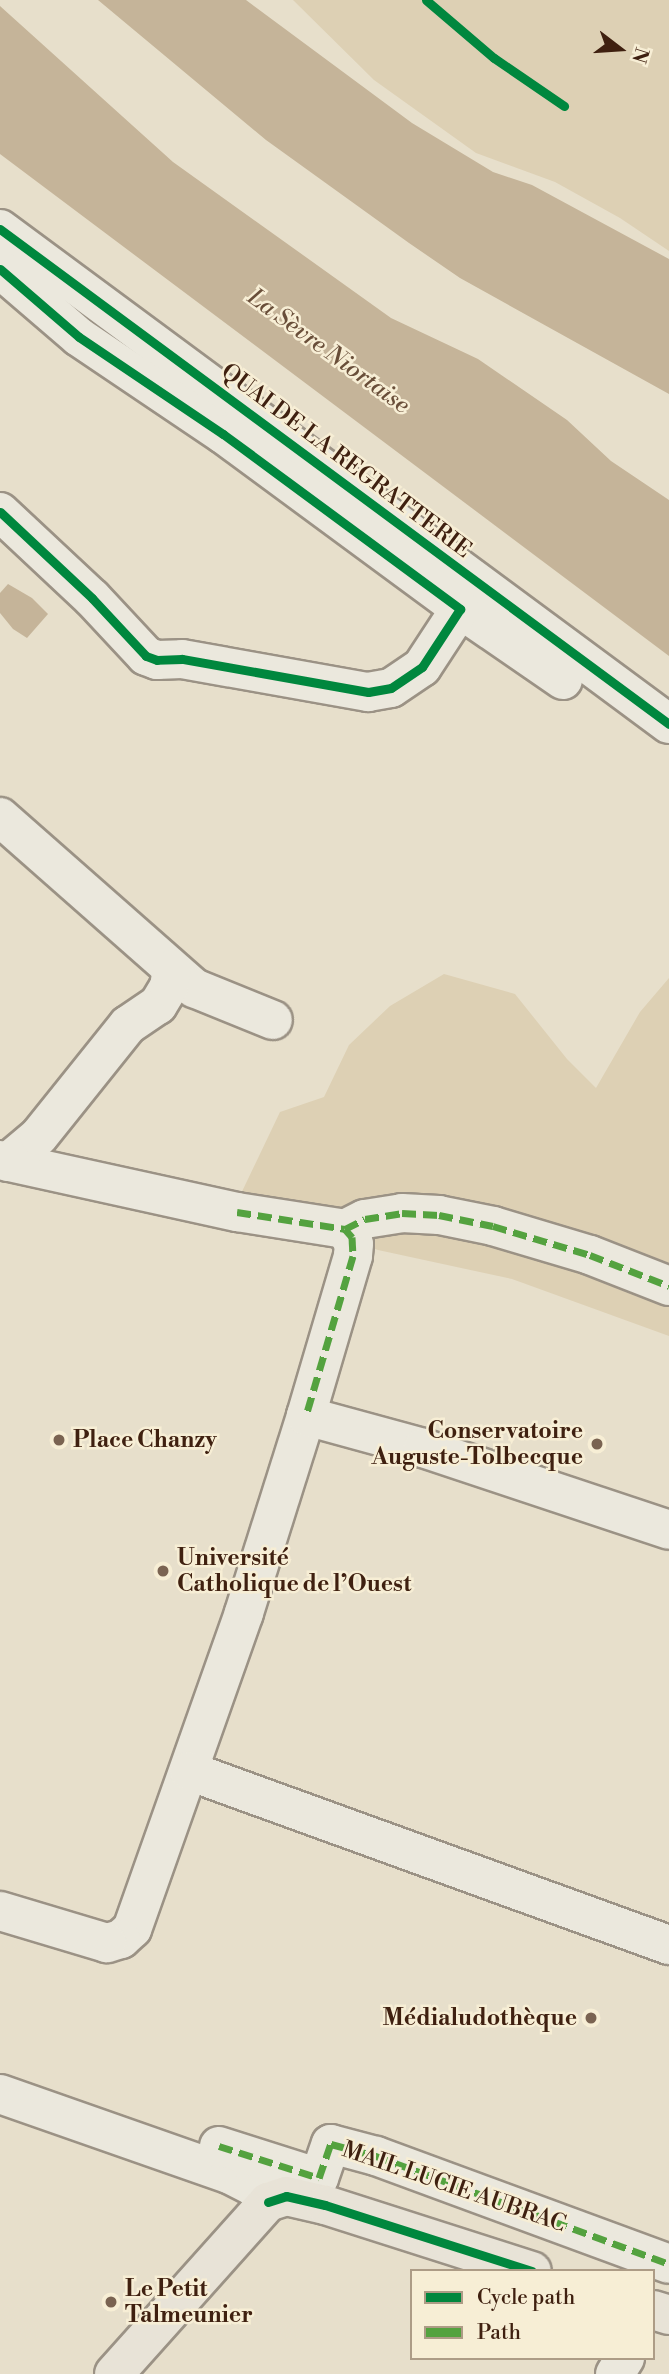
<!DOCTYPE html>
<meta charset="utf-8">
<style>
body{margin:0}
#map{position:relative;width:669px;height:2374px;overflow:hidden;background:#e7dfcb;font-family:"Libre Bodoni",serif}
div>[style]{position:absolute}
.green>*{inset:0;background:#ddd0b4}
.water>*{inset:0;background:#c5b499}
.roads{filter:drop-shadow(2px 0 #9b9285) drop-shadow(-2px 0 #9b9285) drop-shadow(0 2px #9b9285) drop-shadow(0 -2px #9b9285)}
.minor>*{height:38px;margin:-19px;padding:0 19px;transform-origin:19px;border-radius:19px;background:#ebe8dd}
.major>*{height:38px;margin:-19px;padding:0 19px;transform-origin:19px;border-radius:19px;background:#e8e3d7}
.quiet>*{height:7px;margin-top:-3.5px;transform-origin:0;background:repeating-linear-gradient(90deg,#54a23f 0 14px,transparent 0 21px)}
.cycleway>*{height:9px;margin:-4.5px;padding:0 4.5px;transform-origin:4.5px;border-radius:4.5px;background:#00873e}
.dots>*{width:19px;height:19px;translate:-50% -50%;box-sizing:border-box;border:4px solid #f7eed5;border-radius:50%}
span{translate:-50% -50%;white-space:nowrap;text-align:center;line-height:1.15;-webkit-text-stroke:5px #f7eed5;paint-order:stroke}
.street-label{font-size:23px;color:#3f2010}
.poi-label{font-size:23px;color:#3f2010;font-weight:700}
.right{translate:-100% -50%;text-align:right}
.left{translate:0 -50%;text-align:left}
.water-label{font-size:24px;color:#694e39;font-style:italic}
.legend{position:absolute;left:410px;top:2269px;width:245px;height:91px;box-sizing:border-box;background:#f7eed5;border:2px solid #ad9c86;margin:0;padding:9px 12px;list-style:none;font-size:21px;color:#3f2010}
.legend li{display:flex;align-items:center;gap:14px;height:35px}
.legend b{width:35px;border:2px solid #ad9c86}
.north{position:absolute;left:585px;top:14px;width:70px;height:70px;-webkit-text-stroke:5px #f7eed5;paint-order:stroke;rotate:107deg;font-size:19px;font-weight:700;line-height:28px;text-align:center;color:#3f2010}
.north::after{content:'';display:block;margin:auto;width:24px;height:32px;background:#3f2010;clip-path:polygon(50% 0,100% 100%,50% 72%,0 100%)}
</style>
<div id="map">
<div class="green">
<i style="clip-path:polygon(293px 0,669px 0,669px 251px,620px 218px,555px 182px,476px 153px,374px 80px)"></i>
<i style="clip-path:polygon(444px 974px,515px 994px,567px 1059px,596px 1088px,640px 1012px,669px 978px,669px 1336px,512px 1279px,378px 1250px,237px 1202px,280px 1112px,324px 1097px,349px 1045px,390px 1006px)"></i>
</div>
<div class="water">
<i style="clip-path:polygon(98px 0,246px 0,412px 123px,493px 172px,532px 185px,669px 259px,669px 394px,460px 278px,409px 243px,266px 140px)"></i>
<i style="clip-path:polygon(0 6px,173px 162px,391px 318px,478px 359px,567px 420px,611px 461px,669px 500px,669px 656px,0 154px)"></i>
<i style="clip-path:polygon(8px 584px,32px 598px,48px 614px,27px 638px,13px 629px,0 613px,0 593px)"></i>
</div>
<div class="roads">
<div class="minor">
<i style="left:0;top:229px;width:832px;rotate:36.5deg"></i>
<i style="left:0;top:269px;width:104px;rotate:40.7deg"></i>
<i style="left:79px;top:337px;width:174px;rotate:34deg"></i>
<i style="left:223px;top:434px;width:295px;rotate:36.4deg"></i>
<i style="left:460px;top:609px;width:125px;rotate:34.6deg"></i>
<i style="left:0;top:512px;width:126px;rotate:43.1deg"></i>
<i style="left:92px;top:598px;width:79px;rotate:47deg"></i>
<i style="left:146px;top:656px;width:12px;rotate:20deg"></i>
<i style="left:157px;top:660px;width:25px;rotate:-2deg"></i>
<i style="left:182px;top:659px;width:189px;rotate:10.1deg"></i>
<i style="left:368px;top:692px;width:23px;rotate:-10deg"></i>
<i style="left:391px;top:688px;width:37px;rotate:-34deg"></i>
<i style="left:422px;top:667px;width:69px;rotate:-56.8deg"></i>
<i style="left:0;top:817px;width:259px;rotate:41.4deg"></i>
<i style="left:194px;top:988px;width:85px;rotate:22.1deg"></i>
<i style="left:0;top:1160px;width:243px;rotate:12.4deg"></i>
<i style="left:237px;top:1212px;width:109px;rotate:8.9deg"></i>
<i style="left:345px;top:1229px;width:17px;rotate:59deg"></i>
<i style="left:354px;top:1244px;width:12px;rotate:95deg"></i>
<i style="left:353px;top:1256px;width:167px;rotate:106.4deg"></i>
<i style="left:306px;top:1416px;width:207px;rotate:107.5deg"></i>
<i style="left:244px;top:1613px;width:335px;rotate:109.5deg"></i>
<i style="left:132px;top:1929px;width:15px;rotate:138deg"></i>
<i style="left:121px;top:1939px;width:15px;rotate:164deg"></i>
<i style="left:107px;top:1943px;width:112px;rotate:-163.3deg"></i>
<i style="left:8px;top:1162px;width:40px;rotate:-40deg"></i>
<i style="left:39px;top:1136px;width:142px;rotate:-51.3deg"></i>
<i style="left:128px;top:1025px;width:36px;rotate:-34deg"></i>
<i style="left:158px;top:1005px;width:21px;rotate:-59deg"></i>
<i style="left:169px;top:987px;width:18px;rotate:-81deg"></i>
<i style="left:345px;top:1229px;width:22px;rotate:-27deg"></i>
<i style="left:365px;top:1219px;width:37px;rotate:-9deg"></i>
<i style="left:402px;top:1213px;width:37px;rotate:3deg"></i>
<i style="left:439px;top:1215px;width:55px;rotate:11.5deg"></i>
<i style="left:493px;top:1226px;width:101px;rotate:16.6deg"></i>
<i style="left:590px;top:1255px;width:85px;rotate:21.4deg"></i>
<i style="left:306px;top:1416px;width:121px;rotate:15.3deg"></i>
<i style="left:423px;top:1448px;width:259px;rotate:18.4deg"></i>
<i style="left:189px;top:1771px;width:511px;rotate:19.93deg"></i>
<i style="left:0;top:2094px;width:243px;rotate:19.3deg"></i>
<i style="left:229px;top:2174px;width:27px;rotate:27deg"></i>
<i style="left:253px;top:2186px;width:22px;rotate:47deg"></i>
<i style="left:219px;top:2146px;width:105px;rotate:17.7deg"></i>
<i style="left:319px;top:2178px;width:36px;rotate:-71deg"></i>
<i style="left:331px;top:2144px;width:47px;rotate:14.9deg"></i>
<i style="left:376px;top:2156px;width:312px;rotate:20.2deg"></i>
<i style="left:615px;top:2374px;width:19px;rotate:-58deg"></i>
</div>
<div class="major">
<i style="left:653px;top:2310px;width:17px;rotate:17deg"></i>
<i style="left:114px;top:2374px;width:231px;rotate:-48.2deg"></i>
<i style="left:268px;top:2202px;width:19px;rotate:-18deg"></i>
<i style="left:286px;top:2196px;width:40px;rotate:13deg"></i>
<i style="left:325px;top:2205px;width:217px;rotate:17.7deg"></i>
</div>
</div>
<div class="quiet">
<i style="left:237px;top:1212px;width:109px;rotate:8.9deg"></i>
<i style="left:345px;top:1229px;width:11px;rotate:49deg"></i>
<i style="left:352px;top:1237px;width:19px;rotate:87deg"></i>
<i style="left:353px;top:1256px;width:167px;rotate:106.4deg"></i>
<i style="left:345px;top:1229px;width:22px;rotate:-27deg"></i>
<i style="left:365px;top:1219px;width:37px;rotate:-9deg"></i>
<i style="left:402px;top:1213px;width:37px;rotate:3deg"></i>
<i style="left:439px;top:1215px;width:55px;rotate:11.5deg"></i>
<i style="left:493px;top:1226px;width:101px;rotate:16.6deg"></i>
<i style="left:590px;top:1255px;width:85px;rotate:21.4deg"></i>
<i style="left:219px;top:2146px;width:105px;rotate:17.7deg"></i>
<i style="left:319px;top:2178px;width:36px;rotate:-71deg"></i>
<i style="left:331px;top:2144px;width:47px;rotate:14.9deg"></i>
<i style="left:376px;top:2156px;width:312px;rotate:20.2deg"></i>
</div>
<div class="cycleway">
<i style="left:426px;top:0;width:89px;rotate:40.5deg"></i>
<i style="left:494px;top:58px;width:85px;rotate:34.4deg"></i>
<i style="left:0;top:229px;width:832px;rotate:36.5deg"></i>
<i style="left:0;top:269px;width:104px;rotate:40.7deg"></i>
<i style="left:79px;top:337px;width:174px;rotate:34deg"></i>
<i style="left:223px;top:434px;width:295px;rotate:36.4deg"></i>
<i style="left:460px;top:609px;width:69px;rotate:123.2deg"></i>
<i style="left:422px;top:667px;width:37px;rotate:146deg"></i>
<i style="left:391px;top:688px;width:23px;rotate:170deg"></i>
<i style="left:368px;top:692px;width:189px;rotate:-169.9deg"></i>
<i style="left:182px;top:659px;width:25px;rotate:178deg"></i>
<i style="left:157px;top:660px;width:12px;rotate:-160deg"></i>
<i style="left:146px;top:656px;width:79px;rotate:-133deg"></i>
<i style="left:92px;top:598px;width:126px;rotate:-136.9deg"></i>
<i style="left:268px;top:2202px;width:19px;rotate:-18deg"></i>
<i style="left:286px;top:2196px;width:40px;rotate:13deg"></i>
<i style="left:325px;top:2205px;width:217px;rotate:17.7deg"></i>
</div>
<div class="dots">
<i style="left:59px;top:1440px;background:#7a6351"></i>
<i style="left:597px;top:1444px;background:#7a6351"></i>
<i style="left:163px;top:1571px;background:#7a6351"></i>
<i style="left:591px;top:2018px;background:#7a6351"></i>
<i style="left:111px;top:2302px;background:#7a6351"></i>
</div>
<div class="street-label">
<span style="left:346px;top:461px;rotate:37deg">QUAI DE LA REGRATTERIE</span>
<span style="left:454px;top:2187px;rotate:19deg">MAIL LUCIE AUBRAC</span>
</div>
<div class="poi-label">
<span class="right" style="left:583px;top:1444px">Conservatoire<br>Auguste-Tolbecque</span>
<span class="left" style="left:73px;top:1440px">Place Chanzy</span>
<span class="left" style="left:177px;top:1571px">Université<br>Catholique de l’Ouest</span>
<span class="right" style="left:577px;top:2018px">Médialudothèque</span>
<span class="left" style="left:125px;top:2302px">Le Petit<br>Talmeunier</span>
</div>
<div class="water-label">
<span style="left:328px;top:352px;rotate:36deg">La Sèvre Niortaise</span>
</div>
<ul class="legend">
<li><b style="height:9px;background:#00873e"></b>Cycle path</li>
<li><b style="height:9px;background:#54a23f"></b>Path</li>
</ul>
<div class="north">N</div>
</div>
